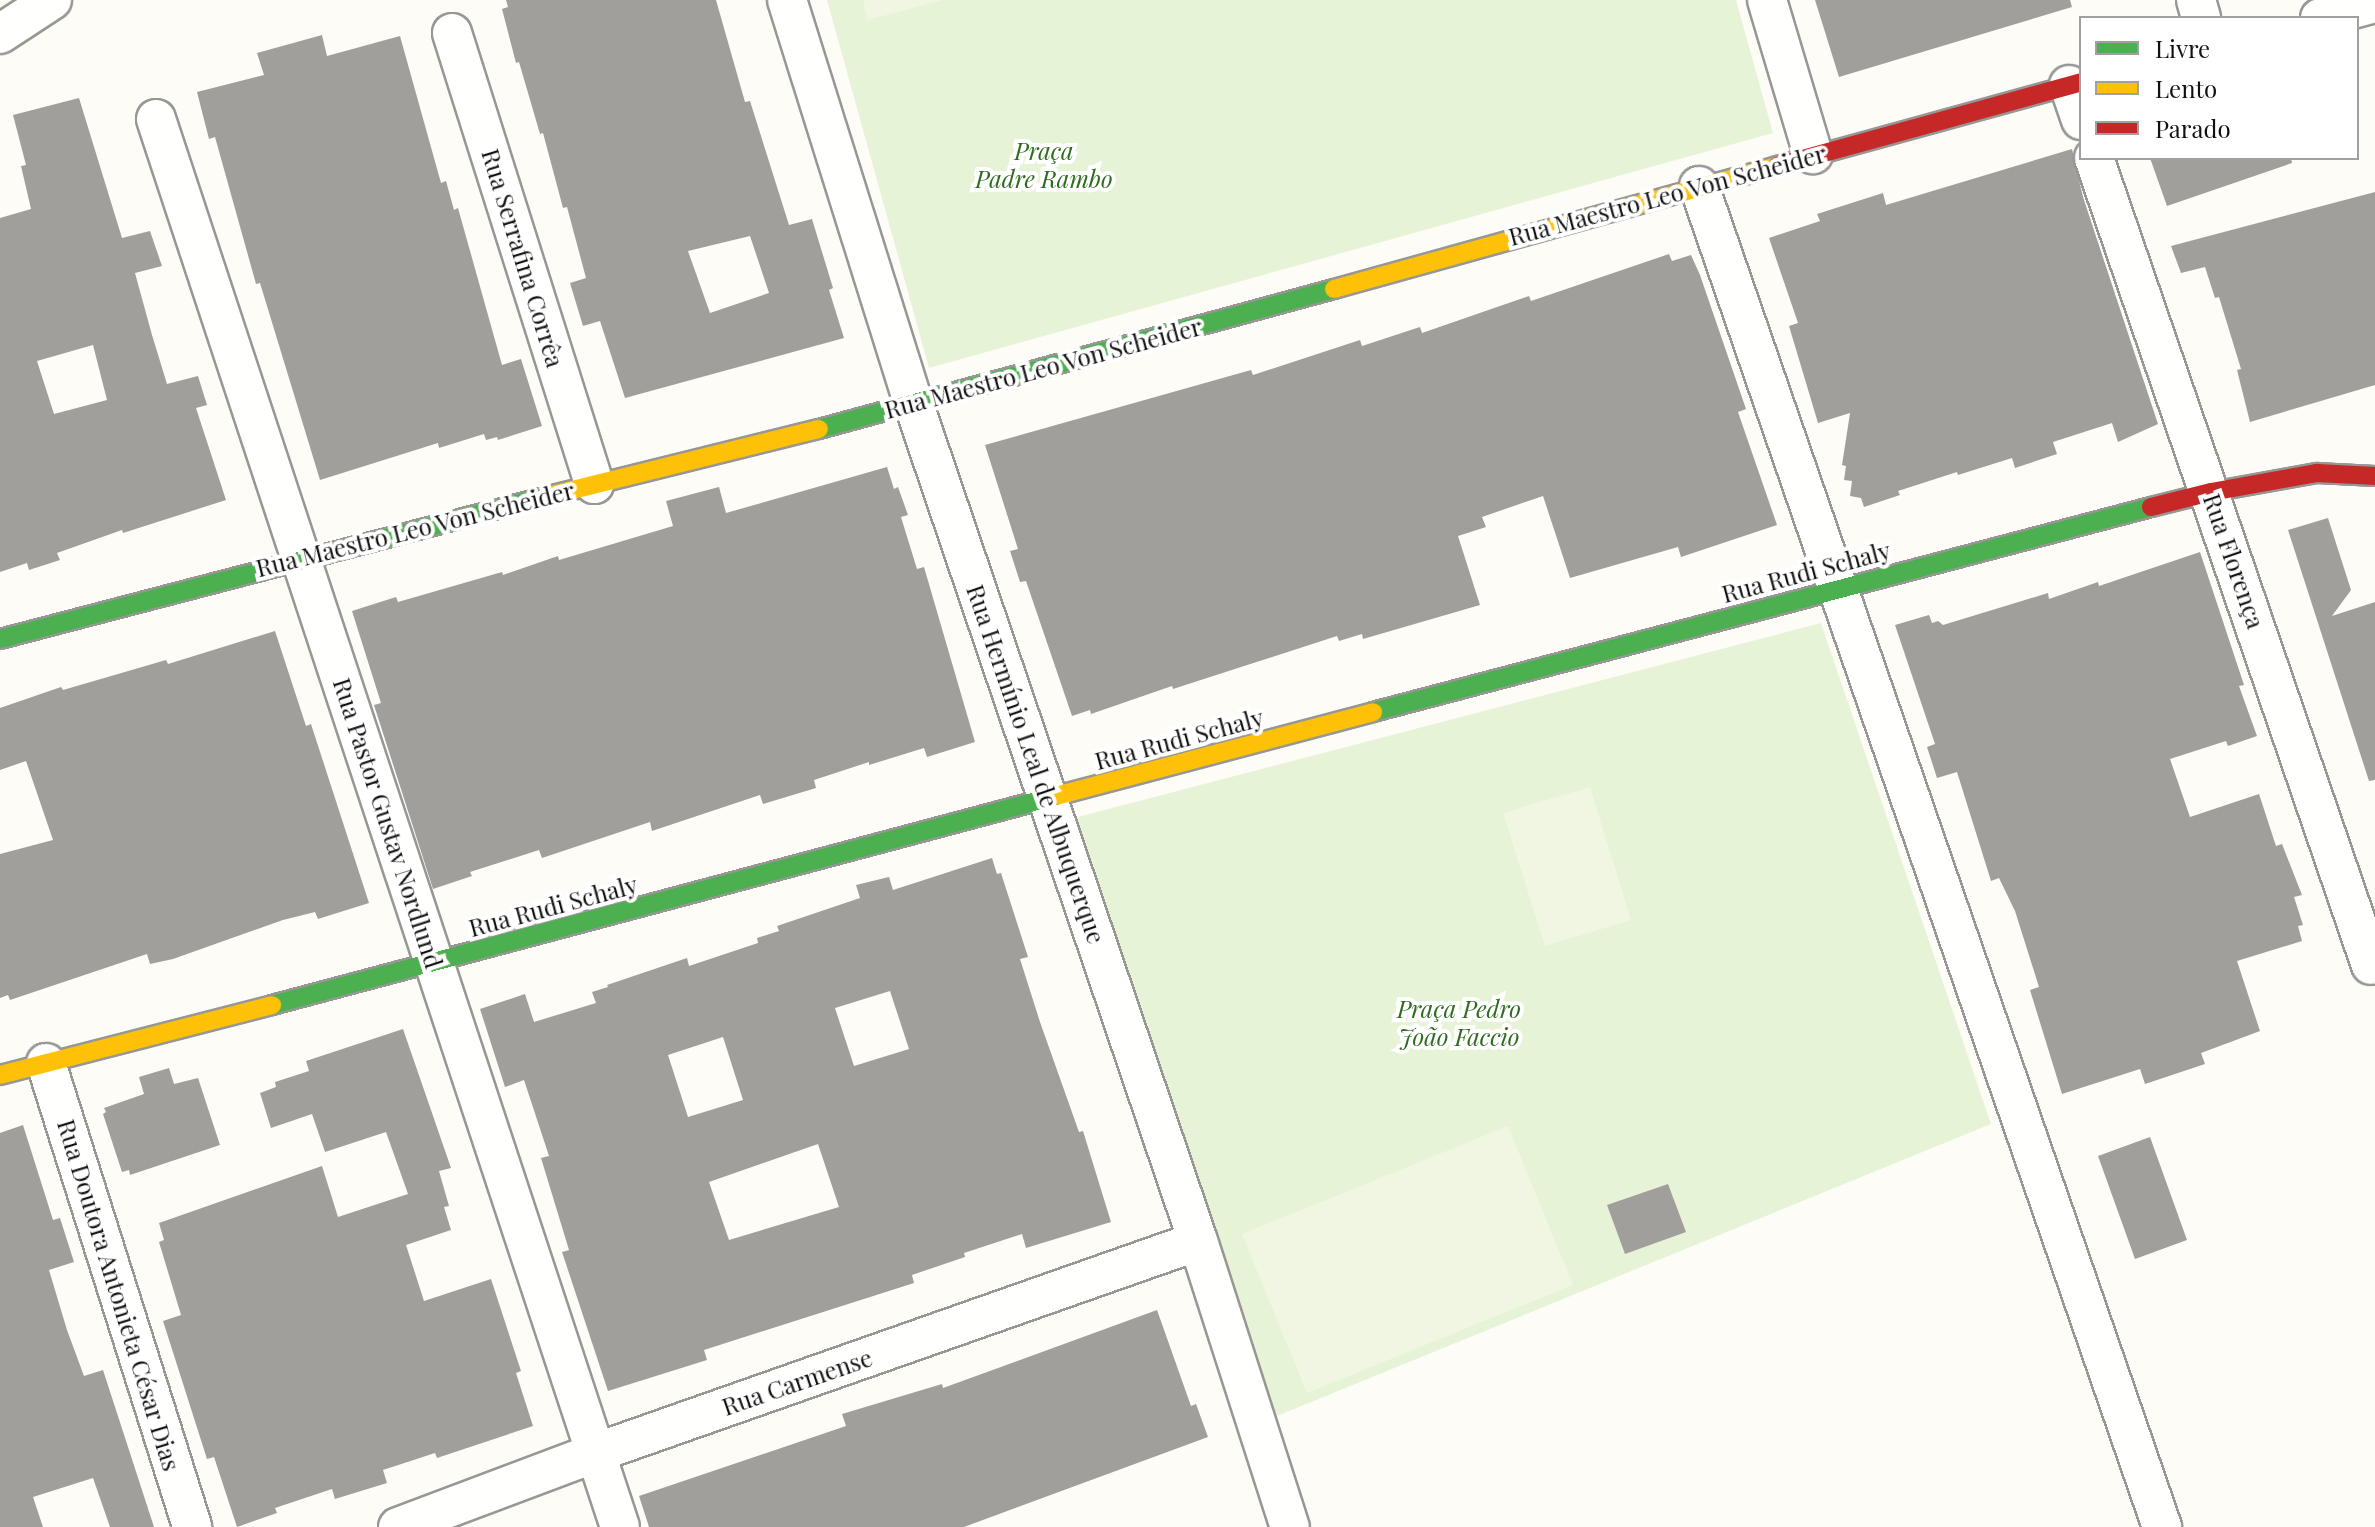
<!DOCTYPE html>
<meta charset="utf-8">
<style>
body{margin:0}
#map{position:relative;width:2375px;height:1527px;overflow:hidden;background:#fdfcf7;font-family:"Playfair Display",serif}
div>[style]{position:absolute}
.green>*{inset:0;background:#e7f3d7}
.pitch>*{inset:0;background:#f0f6e1}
.building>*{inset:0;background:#a19f9c}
.roads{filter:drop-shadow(2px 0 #979795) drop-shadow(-2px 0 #979795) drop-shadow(0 2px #979795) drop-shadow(0 -2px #979795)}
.street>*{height:38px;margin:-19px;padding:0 19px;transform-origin:19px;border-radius:19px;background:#fffffe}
.fast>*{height:18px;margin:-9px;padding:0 9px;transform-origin:9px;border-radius:9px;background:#4caf50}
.slow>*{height:18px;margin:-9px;padding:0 9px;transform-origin:9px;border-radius:9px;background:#ffc107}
.jam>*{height:18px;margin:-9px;padding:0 9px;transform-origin:9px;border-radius:9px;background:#c62828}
span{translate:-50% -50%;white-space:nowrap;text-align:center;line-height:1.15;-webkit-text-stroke:8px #fff;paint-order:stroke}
.park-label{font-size:24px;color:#2f6b1f;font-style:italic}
.street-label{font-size:24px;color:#111}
.legend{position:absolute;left:2079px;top:16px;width:280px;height:144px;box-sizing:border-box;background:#fff;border:2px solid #a0a0a0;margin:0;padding:10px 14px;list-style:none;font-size:24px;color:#111}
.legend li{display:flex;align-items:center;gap:16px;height:40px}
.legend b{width:40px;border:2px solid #a0a0a0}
</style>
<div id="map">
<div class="green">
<i style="clip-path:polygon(827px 0,1736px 0,1773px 133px,929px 368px)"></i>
<i style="clip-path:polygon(1821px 623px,1991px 1124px,1272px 1418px,1074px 818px)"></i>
</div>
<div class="pitch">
<i style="clip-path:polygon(863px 0,942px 0,868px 20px)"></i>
<i style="clip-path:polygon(1590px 787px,1631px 920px,1545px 946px,1503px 813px)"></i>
<i style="clip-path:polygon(1508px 1126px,1573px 1285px,1307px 1393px,1242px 1234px)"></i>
</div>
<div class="building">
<i style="clip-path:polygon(evenodd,506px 0,716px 0,745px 102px,750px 101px,789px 225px,812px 219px,833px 288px,829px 290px,844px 338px,625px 398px,600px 321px,583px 326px,570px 283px,586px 278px,567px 207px,563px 208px,543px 133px,540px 134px,519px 62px,516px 63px,502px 9px,508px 7px,506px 0,750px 236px,769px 293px,710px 313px,688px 251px,750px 236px)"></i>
<i style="clip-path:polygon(1815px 0,2070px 0,2072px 7px,1839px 77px)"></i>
<i style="clip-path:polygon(322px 35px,327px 56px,400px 36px,441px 183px,446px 181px,454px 210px,458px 208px,502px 365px,521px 359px,542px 426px,498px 440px,497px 437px,486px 440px,484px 434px,439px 448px,438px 443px,320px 480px,260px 283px,256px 284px,215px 137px,209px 139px,197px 92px,264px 75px,257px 53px)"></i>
<i style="clip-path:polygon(evenodd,79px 98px,122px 238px,150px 231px,162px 266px,135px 273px,152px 335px,167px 384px,198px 376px,207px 405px,196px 408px,226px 500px,123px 533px,122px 530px,57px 553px,60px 560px,29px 570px,27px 563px,0 572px,0 218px,31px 209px,21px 166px,26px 165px,13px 115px,79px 98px,93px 345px,107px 400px,54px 414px,37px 361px,93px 345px)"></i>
<i style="clip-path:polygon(2072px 149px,2083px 197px,2158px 424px,2118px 442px,2112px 423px,2053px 442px,2057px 454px,2015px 468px,2012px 458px,1958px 475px,1957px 472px,1898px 491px,1900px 495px,1864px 507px,1861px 498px,1850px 496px,1852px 481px,1844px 480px,1846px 466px,1842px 465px,1850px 413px,1818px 423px,1789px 326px,1798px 323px,1769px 238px,1820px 221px,1817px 214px,1883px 193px,1886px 205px)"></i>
<i style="clip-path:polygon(2150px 158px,2291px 158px,2292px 163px,2167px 206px)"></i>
<i style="clip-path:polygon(2375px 192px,2375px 385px,2250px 422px,2237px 370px,2241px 369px,2219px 297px,2215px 298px,2205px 267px,2181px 273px,2171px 246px)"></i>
<i style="clip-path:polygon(1669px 254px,1672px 261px,1691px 255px,1700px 275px,1746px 409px,1738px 412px,1777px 525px,1681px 557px,1678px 547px,1570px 578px,1543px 496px,1482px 517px,1486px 527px,1458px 536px,1480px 605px,1363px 639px,1362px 634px,1339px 641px,1337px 636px,1173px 689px,1172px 686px,1091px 714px,1090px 710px,1072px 716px,1026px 581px,1020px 582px,1010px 551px,1018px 549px,985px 445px,1251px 370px,1253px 375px,1360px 340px,1362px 346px,1420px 327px,1422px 333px,1529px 296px,1531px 301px)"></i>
<i style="clip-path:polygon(887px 467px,894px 489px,898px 487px,908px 515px,901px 517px,917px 569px,924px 567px,975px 742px,927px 757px,924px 748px,869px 765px,869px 762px,814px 780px,816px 788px,763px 804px,760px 795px,652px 831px,650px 822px,542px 858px,539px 850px,470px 872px,472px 876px,433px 889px,374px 705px,381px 703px,352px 611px,396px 597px,398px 602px,502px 572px,503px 575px,558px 556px,559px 560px,673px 526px,666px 501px,719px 487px,726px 513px)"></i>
<i style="clip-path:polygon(2328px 518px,2351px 590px,2332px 616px,2375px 602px,2375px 780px,2369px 781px,2288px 530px)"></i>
<i style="clip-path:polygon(2200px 552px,2244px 685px,2239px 686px,2257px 736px,2228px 746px,2226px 741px,2170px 759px,2190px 817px,2259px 794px,2276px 846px,2282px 844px,2302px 895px,2294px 897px,2303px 925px,2298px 926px,2302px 941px,2237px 961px,2260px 1031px,2201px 1053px,2205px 1064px,2145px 1084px,2140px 1069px,2062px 1094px,2030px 990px,2039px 987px,2015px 911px,1999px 878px,1991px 881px,1957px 772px,1937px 778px,1927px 747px,1935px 744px,1895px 625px,1929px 615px,1932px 623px,1938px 621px,1943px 625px,2048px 593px,2049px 599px,2098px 582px,2099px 586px)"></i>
<i style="clip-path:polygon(275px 631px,306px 726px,311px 724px,369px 903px,318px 919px,315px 912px,283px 920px,173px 959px,150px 964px,147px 954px,10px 1000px,8px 995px,0 998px,0 854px,53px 840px,26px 761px,0 770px,0 708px,61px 687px,63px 690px,166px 660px,168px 664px)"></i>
<i style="clip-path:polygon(evenodd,992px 858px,997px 874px,1001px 873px,1028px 957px,1020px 959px,1040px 1022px,1079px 1132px,1083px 1131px,1111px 1222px,1026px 1248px,1022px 1234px,964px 1253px,965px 1257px,912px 1275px,914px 1283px,704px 1350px,707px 1360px,608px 1391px,562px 1252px,569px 1250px,541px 1158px,549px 1156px,524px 1080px,505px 1087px,480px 1009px,525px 994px,534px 1022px,596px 1003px,592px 992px,608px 987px,607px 985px,687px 958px,689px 966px,758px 943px,757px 938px,779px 931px,777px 926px,860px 898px,856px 885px,889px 877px,893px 890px,992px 858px,890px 991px,909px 1049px,854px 1066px,835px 1008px,890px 991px,992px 858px,723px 1037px,743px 1100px,688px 1117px,668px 1055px,723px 1037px,992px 858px,818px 1144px,839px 1207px,729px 1240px,709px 1182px,818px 1144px)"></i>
<i style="clip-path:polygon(403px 1029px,451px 1168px,439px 1171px,449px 1206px,444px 1207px,451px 1230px,406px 1245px,424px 1301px,491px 1279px,521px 1371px,516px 1373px,533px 1426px,437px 1458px,435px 1453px,383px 1470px,387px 1483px,335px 1499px,332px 1489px,275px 1508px,277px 1513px,237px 1527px,214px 1457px,207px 1459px,163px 1321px,181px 1315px,159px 1242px,164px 1240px,159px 1223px,322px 1166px,338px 1217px,408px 1194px,386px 1132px,325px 1152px,312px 1114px,271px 1128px,260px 1093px,276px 1087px,275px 1082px,309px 1071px,306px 1061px)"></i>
<i style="clip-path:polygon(169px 1068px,174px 1084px,198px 1078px,220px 1145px,130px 1175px,129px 1170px,122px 1172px,103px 1114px,106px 1112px,104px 1108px,144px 1094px,139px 1077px)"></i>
<i style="clip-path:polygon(23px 1125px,53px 1220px,60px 1218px,74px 1262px,49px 1270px,67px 1330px,84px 1376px,103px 1370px,154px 1527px,110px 1527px,93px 1478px,33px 1497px,43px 1527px,0 1527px,0 1133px)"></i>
<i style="clip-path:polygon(2150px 1137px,2187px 1240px,2135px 1259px,2098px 1156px)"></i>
<i style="clip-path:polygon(1668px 1184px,1686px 1232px,1625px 1254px,1607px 1205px)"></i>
<i style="clip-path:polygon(1157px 1310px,1191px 1406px,1196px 1404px,1208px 1437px,964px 1527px,649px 1527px,639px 1496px,846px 1426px,842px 1414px,942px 1384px,943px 1388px)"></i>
</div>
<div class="roads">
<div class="street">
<i style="left:787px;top:0;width:424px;rotate:72.6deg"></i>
<i style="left:914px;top:405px;width:883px;rotate:71.24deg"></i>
<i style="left:1198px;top:1241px;width:300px;rotate:72.2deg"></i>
<i style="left:1767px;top:0;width:161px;rotate:73.4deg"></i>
<i style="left:2196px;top:0;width:19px;rotate:74deg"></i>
<i style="left:2320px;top:18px;width:57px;rotate:-15.3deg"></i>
<i style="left:452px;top:33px;width:473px;rotate:72.5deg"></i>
<i style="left:0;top:34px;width:62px;rotate:-33.2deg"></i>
<i style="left:2069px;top:85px;width:37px;rotate:71deg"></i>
<i style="left:156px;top:119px;width:1482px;rotate:71.76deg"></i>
<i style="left:2094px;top:158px;width:853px;rotate:71.06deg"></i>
<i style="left:1699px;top:186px;width:1419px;rotate:70.95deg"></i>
<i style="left:46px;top:1063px;width:486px;rotate:72.5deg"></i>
<i style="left:398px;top:1527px;width:210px;rotate:-20.6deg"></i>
<i style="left:595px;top:1453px;width:639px;rotate:-19.37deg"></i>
</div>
<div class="fast">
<i style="left:819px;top:429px;width:534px;rotate:-15.21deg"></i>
<i style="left:0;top:639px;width:566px;rotate:-14.63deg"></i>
<i style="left:1373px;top:712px;width:805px;rotate:-14.76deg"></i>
<i style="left:272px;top:1005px;width:811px;rotate:-14.93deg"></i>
</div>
<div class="slow">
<i style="left:1334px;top:289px;width:460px;rotate:-15.5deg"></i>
<i style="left:548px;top:496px;width:279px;rotate:-13.9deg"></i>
<i style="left:1056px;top:796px;width:328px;rotate:-14.8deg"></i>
<i style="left:0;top:1075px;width:281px;rotate:-14.4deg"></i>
</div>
<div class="jam">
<i style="left:1777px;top:166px;width:315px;rotate:-15.4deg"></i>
<i style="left:2151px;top:507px;width:62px;rotate:-14deg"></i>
<i style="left:2211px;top:492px;width:108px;rotate:-10.2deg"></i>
<i style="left:2317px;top:473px;width:58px;rotate:3deg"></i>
</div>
</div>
<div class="park-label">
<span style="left:1044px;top:165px">Praça<br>Padre Rambo</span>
<span style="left:1459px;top:1023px">Praça Pedro<br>João Faccio</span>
</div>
<div class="street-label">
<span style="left:1667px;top:195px;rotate:-15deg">Rua Maestro Leo Von Scheider</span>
<span style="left:523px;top:258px;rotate:73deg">Rua Serrafina Corrêa</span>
<span style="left:1043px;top:368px;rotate:-15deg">Rua Maestro Leo Von Scheider</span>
<span style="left:415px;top:529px;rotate:-14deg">Rua Maestro Leo Von Scheider</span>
<span style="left:2234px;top:561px;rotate:71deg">Rua Florença</span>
<span style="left:1806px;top:572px;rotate:-15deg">Rua Rudi Schaly</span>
<span style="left:1179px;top:739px;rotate:-15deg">Rua Rudi Schaly</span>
<span style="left:1036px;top:764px;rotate:71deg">Rua Hermínio Leal de Albuquerque</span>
<span style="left:388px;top:823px;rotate:72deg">Rua Pastor Gustav Nordlund</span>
<span style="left:553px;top:906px;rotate:-15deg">Rua Rudi Schaly</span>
<span style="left:119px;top:1295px;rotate:73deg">Rua Doutora Antonieta César Dias</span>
<span style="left:797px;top:1382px;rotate:-19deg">Rua Carmense</span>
</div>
<ul class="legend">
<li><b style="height:10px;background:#4caf50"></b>Livre</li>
<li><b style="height:10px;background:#ffc107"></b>Lento</li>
<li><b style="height:10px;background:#c62828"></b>Parado</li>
</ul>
</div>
